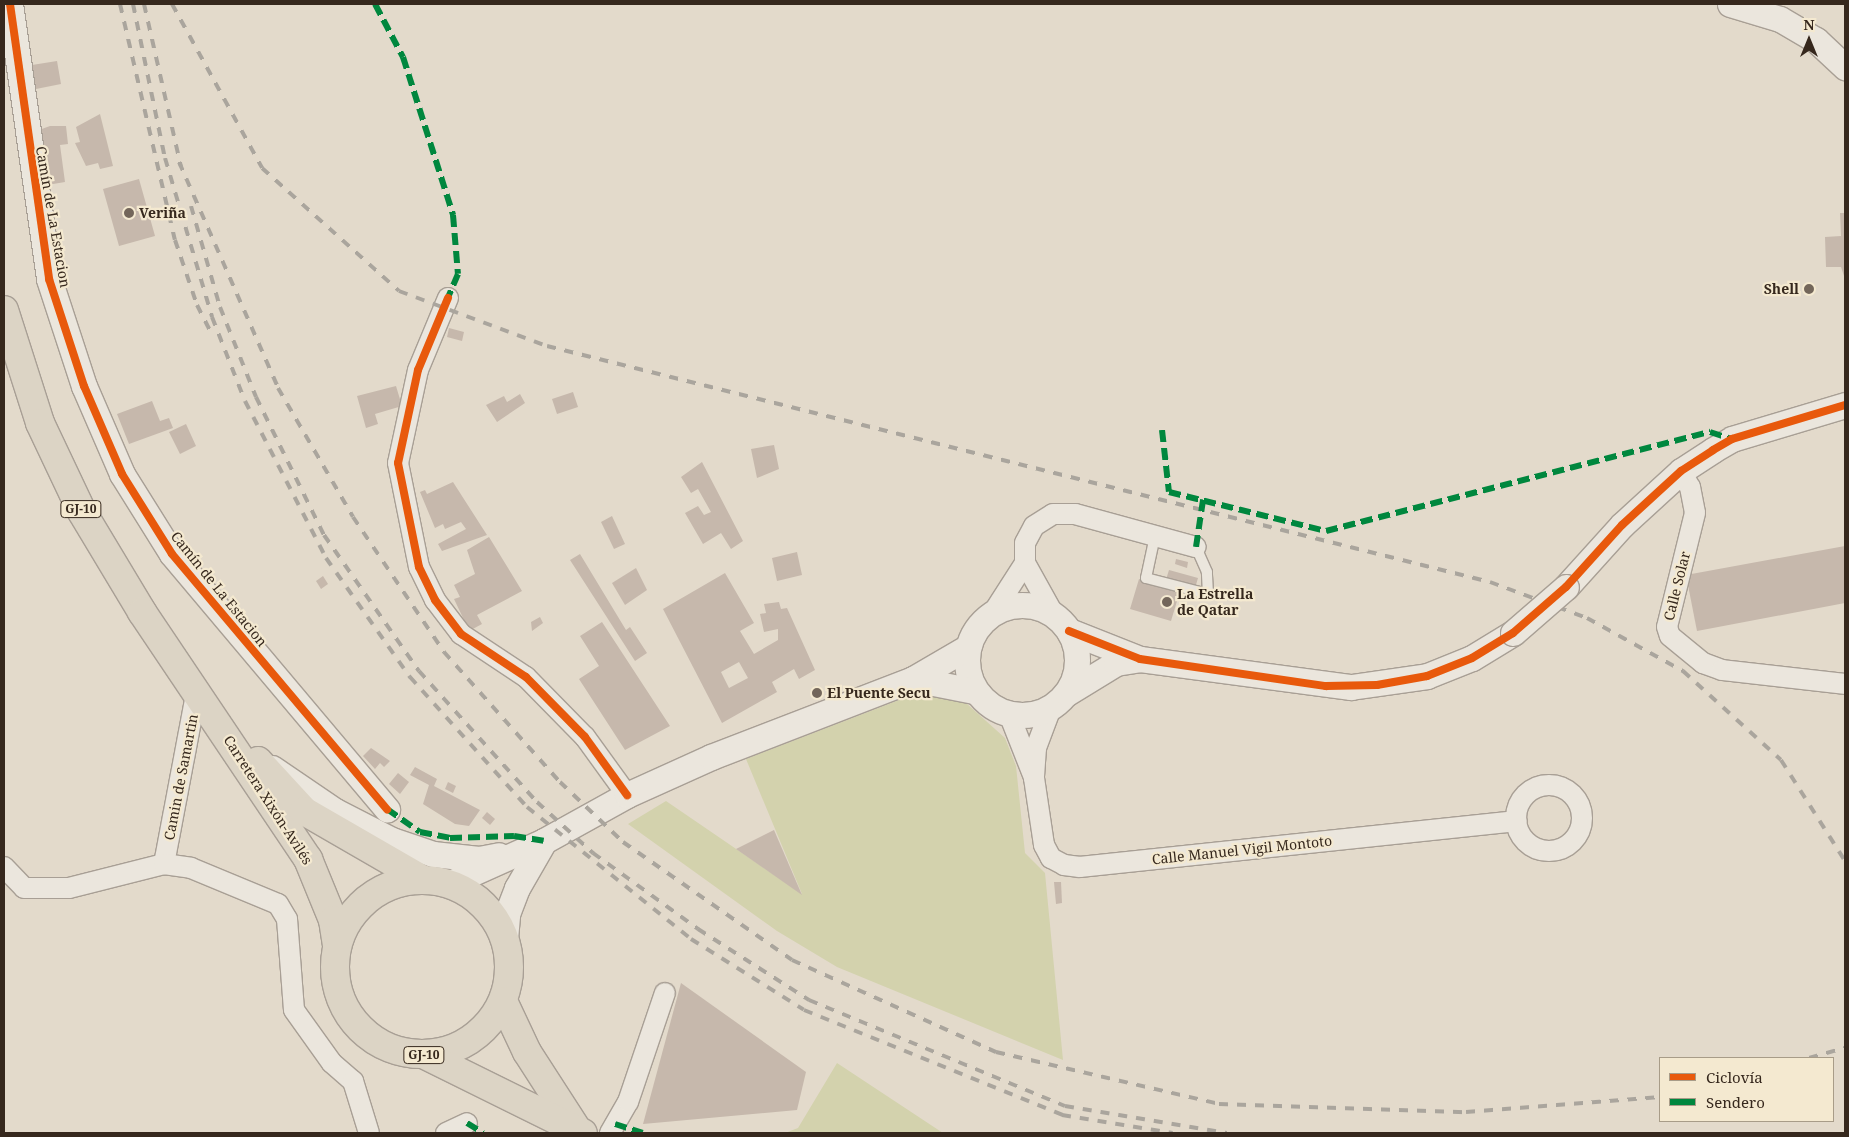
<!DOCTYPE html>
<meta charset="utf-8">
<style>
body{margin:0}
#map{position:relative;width:1849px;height:1137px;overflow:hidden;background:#e3dacb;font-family:"Noto Serif",serif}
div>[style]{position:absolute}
.green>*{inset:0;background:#d3d2ad}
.building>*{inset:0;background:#c6b8ac}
.roads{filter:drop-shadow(1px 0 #a89f95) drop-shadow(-1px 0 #a89f95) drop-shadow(0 1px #a89f95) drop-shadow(0 -1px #a89f95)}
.service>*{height:10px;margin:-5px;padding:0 5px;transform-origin:5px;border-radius:5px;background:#ebe6dd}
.minor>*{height:20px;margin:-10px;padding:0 10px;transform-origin:10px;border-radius:10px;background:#ebe6dd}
.minor>.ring{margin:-10px;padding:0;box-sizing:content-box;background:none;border:20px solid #ebe6dd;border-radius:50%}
.tertiary>*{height:25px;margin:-12.5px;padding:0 12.5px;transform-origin:12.5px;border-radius:12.5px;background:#ebe6dd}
.tertiary>.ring{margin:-12.5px;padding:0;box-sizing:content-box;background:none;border:25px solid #ebe6dd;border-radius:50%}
.trunk>*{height:28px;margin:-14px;padding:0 14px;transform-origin:14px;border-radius:14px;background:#dcd4c5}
.trunk>.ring{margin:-14px;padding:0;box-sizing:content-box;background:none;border:28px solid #dcd4c5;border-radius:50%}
.rail>*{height:4px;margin-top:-2px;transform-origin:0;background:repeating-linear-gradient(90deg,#aaa59d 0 9px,transparent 0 18px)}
.bridges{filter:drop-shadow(1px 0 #a89f95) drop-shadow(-1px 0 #a89f95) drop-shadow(0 1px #a89f95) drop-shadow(0 -1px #a89f95)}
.tertiary-bridge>*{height:25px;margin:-12.5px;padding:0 12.5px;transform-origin:12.5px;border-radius:12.5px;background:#ebe6dd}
.quiet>*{height:6px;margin-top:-3px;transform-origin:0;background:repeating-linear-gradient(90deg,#00873e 0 12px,transparent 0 18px)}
.cycleway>*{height:8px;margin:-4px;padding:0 4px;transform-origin:4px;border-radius:4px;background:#e8590c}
.dots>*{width:14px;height:14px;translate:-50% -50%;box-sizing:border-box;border:2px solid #f4e9d0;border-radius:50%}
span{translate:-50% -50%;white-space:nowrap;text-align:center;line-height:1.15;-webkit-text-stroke:4.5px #f4e9d0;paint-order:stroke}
.shield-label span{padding:1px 4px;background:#f4e9d0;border:1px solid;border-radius:4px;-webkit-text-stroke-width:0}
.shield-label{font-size:12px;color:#36281d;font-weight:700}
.poi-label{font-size:14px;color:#36281d;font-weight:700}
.left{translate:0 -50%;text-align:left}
.right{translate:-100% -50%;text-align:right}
.street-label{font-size:14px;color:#36281d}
.frame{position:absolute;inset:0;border:5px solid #36281d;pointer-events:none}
.legend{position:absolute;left:1659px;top:1057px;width:175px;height:65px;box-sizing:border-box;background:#f4e9d0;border:1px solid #a89c88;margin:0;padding:6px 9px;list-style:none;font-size:15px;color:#36281d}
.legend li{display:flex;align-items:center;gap:10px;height:25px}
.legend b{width:25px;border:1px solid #a89c88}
.north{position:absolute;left:1784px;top:15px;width:50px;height:50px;-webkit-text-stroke:4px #f4e9d0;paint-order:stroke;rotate:0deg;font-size:14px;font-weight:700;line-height:20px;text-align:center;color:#36281d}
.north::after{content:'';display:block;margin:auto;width:18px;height:22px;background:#36281d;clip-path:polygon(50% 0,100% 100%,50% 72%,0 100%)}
</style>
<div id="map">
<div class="green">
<i style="clip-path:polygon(930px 693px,966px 703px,1005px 738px,1016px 766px,1025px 853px,1045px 873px,1063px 1060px,837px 967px,777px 931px,628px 824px,666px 801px,802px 894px,746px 759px,907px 697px)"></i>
<i style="clip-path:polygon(837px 1063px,943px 1133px,785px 1133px,798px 1128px)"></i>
</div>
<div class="building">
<i style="clip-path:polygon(57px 61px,61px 84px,36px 89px,32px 65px)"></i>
<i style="clip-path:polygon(100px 114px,113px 166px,100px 169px,98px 163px,86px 166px,75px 143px,80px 142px,76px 127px)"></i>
<i style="clip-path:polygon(50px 126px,66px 126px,68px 144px,60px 145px,65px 182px,47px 185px,39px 130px)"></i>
<i style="clip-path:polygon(139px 179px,155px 236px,119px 246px,103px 189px)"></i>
<i style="clip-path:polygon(1840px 213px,1845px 213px,1845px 279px,1841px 267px,1826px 267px,1825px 237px,1841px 236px)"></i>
<i style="clip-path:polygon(449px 328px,464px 332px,462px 341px,447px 337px)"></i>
<i style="clip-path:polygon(396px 386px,402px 406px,375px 414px,378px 424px,366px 428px,357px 396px)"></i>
<i style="clip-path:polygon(573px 392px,578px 407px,557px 414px,552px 399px)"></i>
<i style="clip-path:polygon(520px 394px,525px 403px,497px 422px,486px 405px,504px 396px,507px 402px)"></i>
<i style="clip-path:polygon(152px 401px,160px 421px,169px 418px,173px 428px,129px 444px,117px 414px)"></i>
<i style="clip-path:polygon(186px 424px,196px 446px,180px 454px,169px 432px)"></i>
<i style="clip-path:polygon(774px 445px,779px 469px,757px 478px,751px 449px)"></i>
<i style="clip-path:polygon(702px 462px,743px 541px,731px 549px,721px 533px,703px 544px,685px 513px,698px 506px,704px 515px,711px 512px,698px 489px,691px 493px,681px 477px)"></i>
<i style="clip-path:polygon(453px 482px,487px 535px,442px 551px,438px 544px,466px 529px,461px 522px,445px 529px,443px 524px,435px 528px,420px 492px,425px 490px,427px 494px)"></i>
<i style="clip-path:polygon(612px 516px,625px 544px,614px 549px,601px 522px)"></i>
<i style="clip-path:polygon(489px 537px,522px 591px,477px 615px,482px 624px,469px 631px,461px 622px,464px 620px,454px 599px,460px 597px,454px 585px,475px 574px,467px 550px)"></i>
<i style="clip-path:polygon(1845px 546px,1845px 603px,1697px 631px,1686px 575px)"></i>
<i style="clip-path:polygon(797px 552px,802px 575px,777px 581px,772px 558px)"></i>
<i style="clip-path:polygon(580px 554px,626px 630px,630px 627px,647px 653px,635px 661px,570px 560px)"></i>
<i style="clip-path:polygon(1176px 559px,1188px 562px,1187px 568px,1175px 564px)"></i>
<i style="clip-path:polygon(636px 568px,647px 590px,625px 605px,612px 583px)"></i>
<i style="clip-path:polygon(1169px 570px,1198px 578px,1193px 595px,1180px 591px,1171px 621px,1130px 609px,1139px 579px,1164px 586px)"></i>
<i style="clip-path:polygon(evenodd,725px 573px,754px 623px,740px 631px,754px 654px,778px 640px,778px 629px,764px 632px,760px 614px,766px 613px,764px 604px,779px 602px,781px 609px,787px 608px,815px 670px,799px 679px,794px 669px,772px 682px,777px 692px,722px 723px,663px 609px,725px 573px,739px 662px,748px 678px,729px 688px,721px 672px,739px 662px)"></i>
<i style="clip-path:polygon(323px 576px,328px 584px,321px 589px,316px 581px)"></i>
<i style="clip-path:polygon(540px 617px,543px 623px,532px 631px,531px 622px)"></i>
<i style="clip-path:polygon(602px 622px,670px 726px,625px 750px,579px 679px,599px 666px,580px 636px)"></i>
<i style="clip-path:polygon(371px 748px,390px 761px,384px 767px,380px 763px,375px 769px,363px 756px)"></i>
<i style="clip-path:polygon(415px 767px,437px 779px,434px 786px,480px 810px,469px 826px,455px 824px,423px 804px,429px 785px,410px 775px)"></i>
<i style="clip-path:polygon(398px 773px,409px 782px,400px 794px,389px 784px)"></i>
<i style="clip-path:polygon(448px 782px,456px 786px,453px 793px,445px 789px)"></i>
<i style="clip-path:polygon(487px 812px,495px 819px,490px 825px,482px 818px)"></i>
<i style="clip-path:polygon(774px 830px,802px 895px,736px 849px)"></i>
<i style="clip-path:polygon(1054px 882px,1061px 882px,1062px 903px,1056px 904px)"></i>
<i style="clip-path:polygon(681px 983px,806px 1072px,797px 1110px,643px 1124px)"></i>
</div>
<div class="roads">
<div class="service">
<i style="left:1155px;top:536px;width:43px;rotate:102.1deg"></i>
<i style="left:1146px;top:578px;width:64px;rotate:14.5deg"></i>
<i style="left:1208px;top:594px;width:22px;rotate:-93deg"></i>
<i style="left:1207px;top:572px;width:27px;rotate:-114deg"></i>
</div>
<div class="minor">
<i style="left:448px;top:298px;width:78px;rotate:112.6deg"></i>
<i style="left:418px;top:370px;width:95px;rotate:102.1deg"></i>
<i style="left:398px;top:463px;width:106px;rotate:78.6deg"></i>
<i style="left:419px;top:567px;width:37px;rotate:64deg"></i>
<i style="left:435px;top:600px;width:43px;rotate:52.6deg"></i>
<i style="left:461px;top:634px;width:78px;rotate:33.5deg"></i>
<i style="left:526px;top:677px;width:84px;rotate:45.5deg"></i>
<i style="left:585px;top:737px;width:72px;rotate:54.1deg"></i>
<i style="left:1681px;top:471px;width:18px;rotate:61deg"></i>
<i style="left:1690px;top:487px;width:26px;rotate:79deg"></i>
<i style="left:1695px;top:513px;width:117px;rotate:103.8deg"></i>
<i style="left:1667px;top:627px;width:9px;rotate:72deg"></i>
<i style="left:1670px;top:636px;width:43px;rotate:39.3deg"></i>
<i style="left:1703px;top:663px;width:20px;rotate:20deg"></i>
<i style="left:1722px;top:670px;width:124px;rotate:6.5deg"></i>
<i style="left:993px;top:613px;width:59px;rotate:-57.4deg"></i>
<i style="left:1054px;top:615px;width:60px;rotate:-119.1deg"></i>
<i style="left:1025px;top:563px;width:20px;rotate:-90deg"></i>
<i style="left:1025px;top:543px;width:19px;rotate:-62deg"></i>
<i style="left:1034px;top:526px;width:22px;rotate:-32deg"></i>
<i style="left:1053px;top:514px;width:22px"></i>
<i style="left:1075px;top:514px;width:125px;rotate:15.3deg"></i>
<i style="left:1051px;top:708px;width:43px;rotate:110.6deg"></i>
<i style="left:1036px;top:748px;width:30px;rotate:94deg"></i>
<i style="left:1034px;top:778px;width:68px;rotate:81.5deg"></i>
<i style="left:1044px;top:845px;width:15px;rotate:62deg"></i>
<i style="left:1051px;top:858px;width:15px;rotate:28deg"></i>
<i style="left:1064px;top:865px;width:16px;rotate:7deg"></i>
<i style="left:1080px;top:867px;width:439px;rotate:-6deg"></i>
<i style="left:1009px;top:714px;width:66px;rotate:68.5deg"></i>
<i class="ring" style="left:1516px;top:785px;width:46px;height:46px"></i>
<i style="left:164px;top:864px;width:178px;rotate:-79.3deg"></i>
<i style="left:4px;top:867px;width:29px;rotate:46deg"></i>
<i style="left:24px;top:888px;width:45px"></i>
<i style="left:69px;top:888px;width:98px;rotate:-14.2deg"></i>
<i style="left:164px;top:864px;width:27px;rotate:8deg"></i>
<i style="left:191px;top:868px;width:94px;rotate:22.5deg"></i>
<i style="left:278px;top:904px;width:17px;rotate:59deg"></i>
<i style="left:287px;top:919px;width:91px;rotate:85.6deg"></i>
<i style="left:294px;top:1010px;width:65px;rotate:54.4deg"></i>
<i style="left:332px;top:1063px;width:28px;rotate:41deg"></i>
<i style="left:353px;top:1081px;width:54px;rotate:72.9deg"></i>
<i style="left:446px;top:1133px;width:23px;rotate:-25deg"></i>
<i style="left:610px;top:1133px;width:36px;rotate:-60deg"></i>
<i style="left:628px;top:1102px;width:115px;rotate:-71.3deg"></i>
</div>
<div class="tertiary">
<i style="left:10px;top:4px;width:278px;rotate:81.9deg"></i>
<i style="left:49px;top:279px;width:113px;rotate:71.9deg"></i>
<i style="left:84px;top:386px;width:96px;rotate:66.6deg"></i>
<i style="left:122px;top:474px;width:94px;rotate:58deg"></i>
<i style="left:172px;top:554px;width:334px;rotate:49.9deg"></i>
<i style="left:1730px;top:4px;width:52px;rotate:16.7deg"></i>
<i style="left:1780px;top:19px;width:42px;rotate:30.3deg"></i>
<i style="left:1816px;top:40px;width:40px;rotate:43deg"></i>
<i style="left:1566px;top:587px;width:84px;rotate:-47.9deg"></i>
<i style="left:1622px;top:525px;width:80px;rotate:-42.5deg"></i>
<i style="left:1681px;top:471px;width:38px;rotate:-33deg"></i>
<i style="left:1713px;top:450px;width:22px;rotate:-30deg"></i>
<i style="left:1732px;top:439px;width:118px;rotate:-16.7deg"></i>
<i class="ring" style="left:967px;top:605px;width:85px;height:85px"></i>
<i style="left:1069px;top:631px;width:76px;rotate:21.5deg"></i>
<i style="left:1140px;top:659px;width:213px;rotate:7.6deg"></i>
<i style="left:1351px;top:687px;width:77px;rotate:-8.2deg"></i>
<i style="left:1427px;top:676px;width:48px;rotate:-21.8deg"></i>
<i style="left:1472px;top:658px;width:48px;rotate:-31.4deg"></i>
<i style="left:913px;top:679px;width:62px;rotate:11.1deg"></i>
<i style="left:1067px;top:693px;width:57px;rotate:-31.5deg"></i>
<i style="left:1116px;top:663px;width:24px;rotate:-9deg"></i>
<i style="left:272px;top:768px;width:76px;rotate:34.3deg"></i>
<i style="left:335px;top:811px;width:64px;rotate:27deg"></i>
<i style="left:392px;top:840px;width:43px;rotate:18.9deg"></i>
<i style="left:433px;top:854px;width:46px;rotate:6.2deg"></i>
<i style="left:479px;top:859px;width:20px;rotate:-11deg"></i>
<i style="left:448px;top:884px;width:105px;rotate:-24.1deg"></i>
<i style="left:544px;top:841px;width:95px;rotate:-29deg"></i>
<i style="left:627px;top:795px;width:92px;rotate:-24.3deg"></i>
<i style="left:711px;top:757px;width:217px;rotate:-21.1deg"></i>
<i style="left:913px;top:679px;width:64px;rotate:-30.2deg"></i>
<i style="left:505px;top:939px;width:25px;rotate:-85deg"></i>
<i style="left:507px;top:914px;width:28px;rotate:-69deg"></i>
<i style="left:517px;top:888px;width:54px;rotate:-60.1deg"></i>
</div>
<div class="trunk">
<i style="left:4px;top:310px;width:119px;rotate:72.3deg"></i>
<i style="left:40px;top:423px;width:98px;rotate:64.7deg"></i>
<i style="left:82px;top:512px;width:117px;rotate:59deg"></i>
<i style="left:142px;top:612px;width:298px;rotate:56.1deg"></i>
<i style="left:308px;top:859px;width:66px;rotate:67.7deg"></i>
<i style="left:333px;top:920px;width:25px;rotate:81deg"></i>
<i style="left:258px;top:761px;width:68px;rotate:47.4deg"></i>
<i style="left:304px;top:811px;width:136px;rotate:30deg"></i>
<i class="ring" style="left:335px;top:880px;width:146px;height:146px"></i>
<i style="left:503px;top:1001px;width:56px;rotate:64.8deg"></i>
<i style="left:527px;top:1052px;width:90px;rotate:57.2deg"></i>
<i style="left:425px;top:1055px;width:176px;rotate:26.3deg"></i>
</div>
</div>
<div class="rail">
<i style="left:120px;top:4px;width:242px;rotate:76.9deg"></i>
<i style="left:175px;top:240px;width:69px;rotate:71.3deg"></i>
<i style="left:197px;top:305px;width:30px;rotate:63deg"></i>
<i style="left:133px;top:4px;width:157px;rotate:78.3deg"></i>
<i style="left:165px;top:158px;width:166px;rotate:73.5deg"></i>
<i style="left:212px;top:317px;width:90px;rotate:68.6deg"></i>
<i style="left:245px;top:401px;width:177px;rotate:62.7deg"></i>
<i style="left:326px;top:558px;width:146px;rotate:54.8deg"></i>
<i style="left:410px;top:677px;width:175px;rotate:48deg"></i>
<i style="left:527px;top:807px;width:211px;rotate:38.8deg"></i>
<i style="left:691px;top:939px;width:133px;rotate:32.1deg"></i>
<i style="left:804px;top:1010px;width:279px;rotate:22.1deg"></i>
<i style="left:1062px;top:1115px;width:112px;rotate:9.2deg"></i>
<i style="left:144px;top:4px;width:167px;rotate:77.2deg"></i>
<i style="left:172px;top:4px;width:187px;rotate:61.2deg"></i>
<i style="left:262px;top:168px;width:184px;rotate:41.9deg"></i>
<i style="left:399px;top:291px;width:158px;rotate:20.4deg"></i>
<i style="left:547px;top:346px;width:972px;rotate:14.05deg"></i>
<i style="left:1490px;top:582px;width:103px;rotate:20.4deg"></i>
<i style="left:1587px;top:618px;width:110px;rotate:28.9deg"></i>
<i style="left:1683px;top:671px;width:132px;rotate:42.2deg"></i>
<i style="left:1781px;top:760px;width:120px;rotate:57.6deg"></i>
<i style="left:179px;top:162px;width:247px;rotate:66.3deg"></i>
<i style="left:278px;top:388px;width:149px;rotate:59.8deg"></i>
<i style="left:353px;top:517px;width:163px;rotate:56deg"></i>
<i style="left:444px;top:652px;width:174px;rotate:48.3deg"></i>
<i style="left:560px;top:782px;width:87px;rotate:43.6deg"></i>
<i style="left:623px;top:842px;width:206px;rotate:34.9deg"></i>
<i style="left:792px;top:960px;width:224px;rotate:24.3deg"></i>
<i style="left:996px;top:1052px;width:229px;rotate:13.1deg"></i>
<i style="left:1219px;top:1104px;width:247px;rotate:1.9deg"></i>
<i style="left:1466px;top:1112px;width:195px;rotate:-4.4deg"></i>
<i style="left:191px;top:206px;width:105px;rotate:74deg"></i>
<i style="left:220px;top:307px;width:97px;rotate:68.2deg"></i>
<i style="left:256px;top:397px;width:154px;rotate:63.8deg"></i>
<i style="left:324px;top:535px;width:166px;rotate:55.1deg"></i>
<i style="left:419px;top:671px;width:176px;rotate:48deg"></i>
<i style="left:537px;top:802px;width:76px;rotate:42.3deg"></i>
<i style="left:593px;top:853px;width:130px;rotate:35.9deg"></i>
<i style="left:698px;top:929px;width:132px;rotate:32.6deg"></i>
<i style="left:809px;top:1000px;width:277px;rotate:22.5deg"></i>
<i style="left:1065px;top:1106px;width:164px;rotate:9.5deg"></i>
<i style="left:1809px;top:1058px;width:37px;rotate:-16deg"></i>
</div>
<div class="bridges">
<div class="tertiary-bridge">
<i style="left:1513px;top:633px;width:70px;rotate:-41deg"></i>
</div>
</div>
<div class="quiet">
<i style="left:375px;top:4px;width:60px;rotate:62.2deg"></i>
<i style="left:403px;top:57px;width:166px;rotate:72.4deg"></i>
<i style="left:453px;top:215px;width:59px;rotate:85.2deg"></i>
<i style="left:458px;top:274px;width:26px;rotate:113deg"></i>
<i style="left:1162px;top:430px;width:62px;rotate:83.6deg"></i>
<i style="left:1169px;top:492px;width:162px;rotate:14deg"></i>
<i style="left:1326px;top:531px;width:397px;rotate:-14.5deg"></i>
<i style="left:1710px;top:432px;width:23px;rotate:18deg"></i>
<i style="left:1196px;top:547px;width:48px;rotate:-81.5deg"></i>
<i style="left:387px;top:809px;width:40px;rotate:34.9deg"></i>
<i style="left:420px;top:832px;width:31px;rotate:11deg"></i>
<i style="left:450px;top:838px;width:64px;rotate:-1.8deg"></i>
<i style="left:514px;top:836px;width:30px;rotate:9deg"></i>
<i style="left:467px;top:1123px;width:19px;rotate:32deg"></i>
<i style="left:615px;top:1124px;width:29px;rotate:18deg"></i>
</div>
<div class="cycleway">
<i style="left:10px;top:4px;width:278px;rotate:81.9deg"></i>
<i style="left:49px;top:279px;width:113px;rotate:71.9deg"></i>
<i style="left:84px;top:386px;width:96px;rotate:66.6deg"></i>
<i style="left:122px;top:474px;width:94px;rotate:58deg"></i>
<i style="left:172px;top:554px;width:334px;rotate:49.9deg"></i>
<i style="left:448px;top:298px;width:78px;rotate:112.6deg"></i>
<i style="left:418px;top:370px;width:95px;rotate:102.1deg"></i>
<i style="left:398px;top:463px;width:106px;rotate:78.6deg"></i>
<i style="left:419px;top:567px;width:37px;rotate:64deg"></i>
<i style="left:435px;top:600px;width:43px;rotate:52.6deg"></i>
<i style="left:461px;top:634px;width:78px;rotate:33.5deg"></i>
<i style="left:526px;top:677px;width:84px;rotate:45.5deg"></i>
<i style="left:585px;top:737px;width:72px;rotate:54.1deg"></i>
<i style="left:1069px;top:631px;width:76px;rotate:21.5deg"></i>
<i style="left:1140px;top:659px;width:188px;rotate:8.3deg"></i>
<i style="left:1326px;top:686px;width:51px;rotate:-1.1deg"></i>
<i style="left:1377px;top:685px;width:51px;rotate:-10.2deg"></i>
<i style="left:1427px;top:676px;width:48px;rotate:-21.8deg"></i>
<i style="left:1472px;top:658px;width:48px;rotate:-31.4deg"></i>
<i style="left:1513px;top:633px;width:70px;rotate:-41deg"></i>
<i style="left:1566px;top:587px;width:84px;rotate:-47.9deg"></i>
<i style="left:1622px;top:525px;width:80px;rotate:-42.5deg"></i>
<i style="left:1681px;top:471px;width:38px;rotate:-33deg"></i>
<i style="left:1713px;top:450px;width:22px;rotate:-30deg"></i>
<i style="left:1732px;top:439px;width:118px;rotate:-16.7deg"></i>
</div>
<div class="dots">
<i style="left:129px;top:213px;background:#73665a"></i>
<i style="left:1809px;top:289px;background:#73665a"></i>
<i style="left:1167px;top:602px;background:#73665a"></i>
<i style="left:817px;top:693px;background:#73665a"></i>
</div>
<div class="shield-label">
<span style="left:81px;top:509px">GJ-10</span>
<span style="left:424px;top:1055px">GJ-10</span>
</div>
<div class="poi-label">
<span class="left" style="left:139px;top:213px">Veriña</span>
<span class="right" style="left:1799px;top:289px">Shell</span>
<span class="left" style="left:1177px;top:602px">La Estrella<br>de Qatar</span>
<span class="left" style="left:827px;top:693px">El Puente Secu</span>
</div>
<div class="street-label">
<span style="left:53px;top:217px;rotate:80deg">Camín de La Estacion</span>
<span style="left:1677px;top:586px;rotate:-76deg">Calle Solar</span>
<span style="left:219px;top:589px;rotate:51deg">Camín de La Estacion</span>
<span style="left:181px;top:777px;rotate:-79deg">Camin de Samartin</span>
<span style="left:268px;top:800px;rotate:57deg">Carretera Xixón-Avilés</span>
<span style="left:1242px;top:850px;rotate:-6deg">Calle Manuel Vigil Montoto</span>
</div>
<div class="frame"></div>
<ul class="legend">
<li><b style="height:6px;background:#e8590c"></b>Ciclovía</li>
<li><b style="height:6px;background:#00873e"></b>Sendero</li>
</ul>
<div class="north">N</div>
</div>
